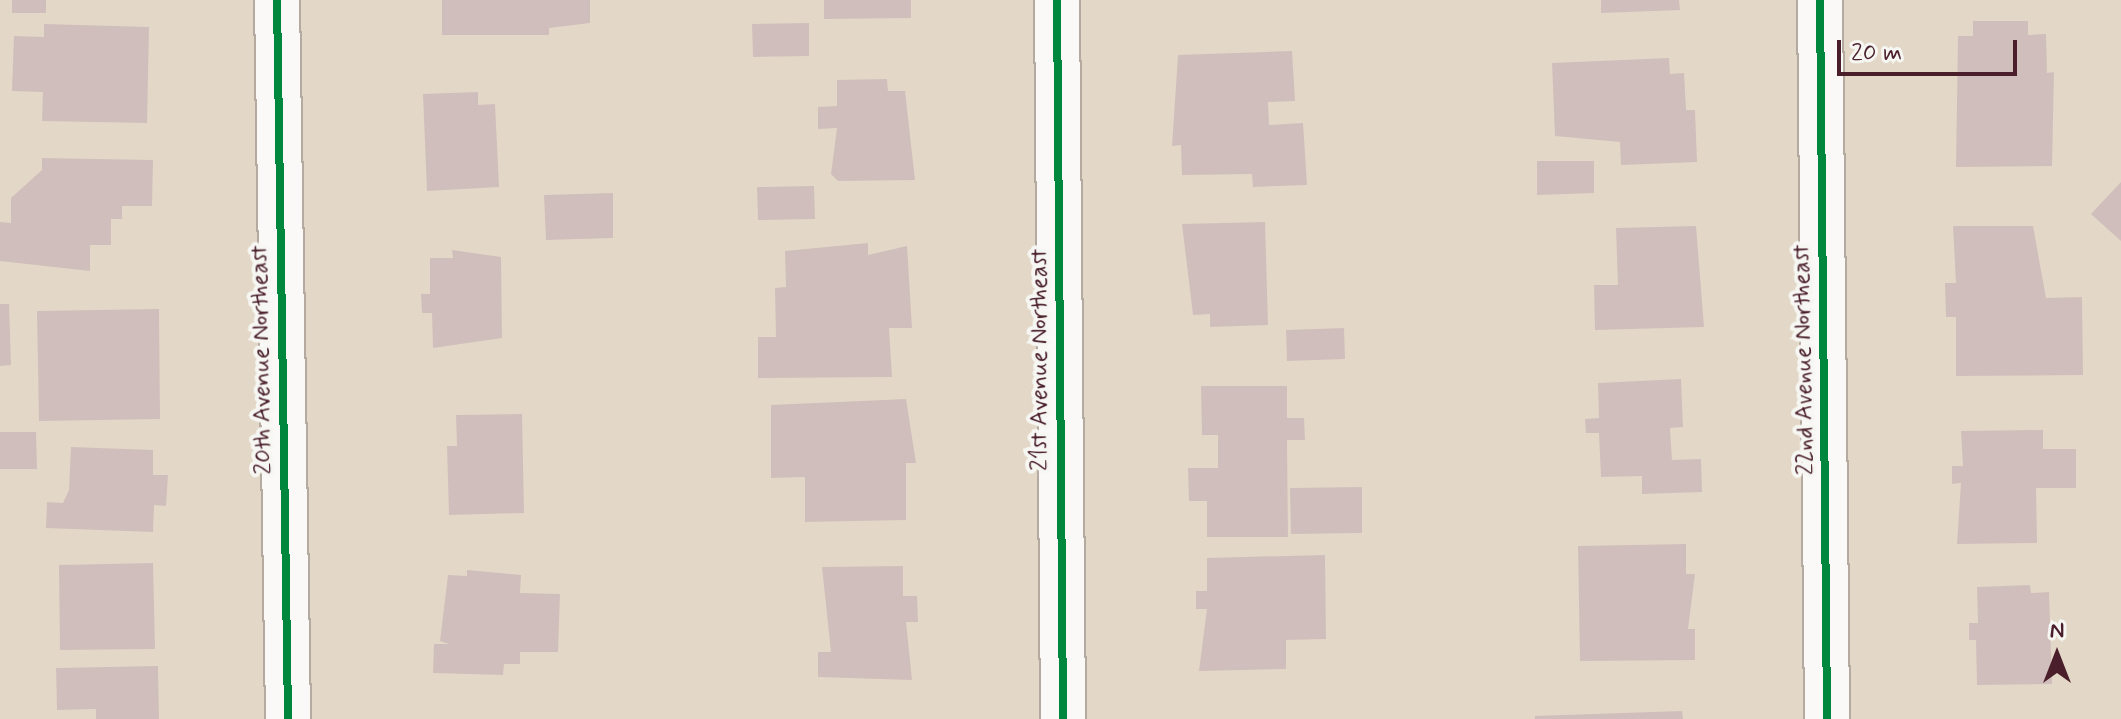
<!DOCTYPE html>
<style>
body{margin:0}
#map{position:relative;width:2121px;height:719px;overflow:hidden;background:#e3d8c7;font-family:Mynerve,sans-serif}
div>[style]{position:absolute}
.building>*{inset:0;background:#d0bebc}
.roads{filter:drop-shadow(2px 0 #b5aaa0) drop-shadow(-2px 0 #b5aaa0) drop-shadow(0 2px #b5aaa0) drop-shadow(0 -2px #b5aaa0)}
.street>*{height:44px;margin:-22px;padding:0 22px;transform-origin:22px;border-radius:22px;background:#fbf9f7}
.secondary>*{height:44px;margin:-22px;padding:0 22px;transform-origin:22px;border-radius:22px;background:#fbf9f7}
.cycleway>*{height:8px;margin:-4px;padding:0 4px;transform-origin:4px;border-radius:4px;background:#00873e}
span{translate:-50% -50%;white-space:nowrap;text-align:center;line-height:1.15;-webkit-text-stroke:8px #f6f6f2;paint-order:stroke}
.street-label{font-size:24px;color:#4a1f2b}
.north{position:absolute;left:2017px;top:615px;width:80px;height:80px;-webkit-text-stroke:6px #f6f6f2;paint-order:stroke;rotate:0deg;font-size:22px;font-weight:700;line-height:32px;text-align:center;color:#4a1f2b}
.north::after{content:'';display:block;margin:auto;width:28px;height:36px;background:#4a1f2b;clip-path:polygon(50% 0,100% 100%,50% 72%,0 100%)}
.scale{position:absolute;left:1837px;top:40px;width:180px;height:36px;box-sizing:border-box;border:4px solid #4a1f2b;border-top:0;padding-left:10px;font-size:24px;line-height:28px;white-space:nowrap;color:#4a1f2b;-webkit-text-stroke:6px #f6f6f2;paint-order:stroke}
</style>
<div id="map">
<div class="building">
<i style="clip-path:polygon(12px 0,46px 0,46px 13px,12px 13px)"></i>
<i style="clip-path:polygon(442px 0,590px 0,590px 23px,549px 28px,549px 35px,442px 35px)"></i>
<i style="clip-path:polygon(824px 0,911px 0,911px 18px,824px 19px)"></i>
<i style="clip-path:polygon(1601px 0,1679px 0,1680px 10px,1601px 13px)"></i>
<i style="clip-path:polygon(1973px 21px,2028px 21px,2028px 35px,2046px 34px,2047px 73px,2054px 72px,2052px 166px,1956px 167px,1958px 36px,1973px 36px)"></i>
<i style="clip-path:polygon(809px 23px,809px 56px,753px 57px,752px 24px)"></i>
<i style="clip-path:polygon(44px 24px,149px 27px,147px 123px,42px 121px,43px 92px,12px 91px,14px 36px,44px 37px)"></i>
<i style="clip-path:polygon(1292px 51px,1295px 101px,1268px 102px,1269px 125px,1303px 123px,1307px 185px,1253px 187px,1252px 174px,1182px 175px,1181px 145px,1172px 146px,1178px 55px)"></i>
<i style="clip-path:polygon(1669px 58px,1670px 74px,1684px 73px,1686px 110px,1695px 110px,1697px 162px,1621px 165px,1620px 142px,1555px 136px,1552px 63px)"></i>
<i style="clip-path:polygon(887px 79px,888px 91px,905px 91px,915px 180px,838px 181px,831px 174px,837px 128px,818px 129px,818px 107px,837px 106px,837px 80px)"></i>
<i style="clip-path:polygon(478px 92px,478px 105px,495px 104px,499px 187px,427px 191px,423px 94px)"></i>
<i style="clip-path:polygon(42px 158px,153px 160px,152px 206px,122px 206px,122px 219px,111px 219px,111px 245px,90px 245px,90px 271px,0 261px,0 222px,11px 223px,11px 198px,42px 170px)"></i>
<i style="clip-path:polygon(1537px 161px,1594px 161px,1594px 193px,1537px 195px)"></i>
<i style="clip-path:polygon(2121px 182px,2121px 241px,2091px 214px)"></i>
<i style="clip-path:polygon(814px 186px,815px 219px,758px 220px,757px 187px)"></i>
<i style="clip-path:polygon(613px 193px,613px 238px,546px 240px,544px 195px)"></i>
<i style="clip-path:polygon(1265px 222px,1268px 325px,1210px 327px,1210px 314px,1193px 315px,1182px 224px)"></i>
<i style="clip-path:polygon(1696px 226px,1704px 327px,1595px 330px,1594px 285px,1618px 285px,1616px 228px)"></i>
<i style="clip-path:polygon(1953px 226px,2033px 226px,2046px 298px,2082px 297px,2083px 375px,1956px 376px,1956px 317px,1946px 317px,1945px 283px,1956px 283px)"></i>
<i style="clip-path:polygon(868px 243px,868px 255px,907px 246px,912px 328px,889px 328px,892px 377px,758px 378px,758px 337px,776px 337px,775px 288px,786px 287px,785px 251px)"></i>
<i style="clip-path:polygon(452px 250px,501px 257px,502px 338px,433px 348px,432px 313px,422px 313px,421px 294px,430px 294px,430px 258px,453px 258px)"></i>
<i style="clip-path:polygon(0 304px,9px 304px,11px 365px,0 366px)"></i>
<i style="clip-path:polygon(159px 309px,160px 419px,39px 421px,37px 311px)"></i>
<i style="clip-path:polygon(1344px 328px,1345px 359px,1287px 361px,1286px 330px)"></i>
<i style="clip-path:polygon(1681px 379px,1683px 427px,1670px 428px,1672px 460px,1701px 459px,1702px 492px,1642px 494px,1642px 476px,1601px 477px,1599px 433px,1586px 433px,1585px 419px,1599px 418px,1598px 383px)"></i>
<i style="clip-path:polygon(1201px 386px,1287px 386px,1287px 418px,1304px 418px,1305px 440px,1287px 440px,1288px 537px,1207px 537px,1207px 501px,1189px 501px,1188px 468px,1218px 468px,1218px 435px,1202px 435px)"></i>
<i style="clip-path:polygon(906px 399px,916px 463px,906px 463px,906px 520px,805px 522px,805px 477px,771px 478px,771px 405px)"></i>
<i style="clip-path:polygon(522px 414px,524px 513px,449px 515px,447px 446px,457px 446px,456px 415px)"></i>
<i style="clip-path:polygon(2043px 430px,2043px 449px,2076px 449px,2076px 488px,2036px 488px,2037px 543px,1957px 544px,1961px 483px,1952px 484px,1952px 466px,1963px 466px,1961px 431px)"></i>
<i style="clip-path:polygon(0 432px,36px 432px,37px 469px,0 469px)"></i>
<i style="clip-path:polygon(71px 447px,153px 450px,153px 475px,168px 475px,166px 506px,154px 505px,153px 532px,46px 528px,47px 502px,63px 503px,69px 490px)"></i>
<i style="clip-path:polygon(1362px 487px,1362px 533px,1291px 534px,1290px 488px)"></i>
<i style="clip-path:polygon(1686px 544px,1686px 574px,1695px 574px,1688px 629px,1695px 629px,1695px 660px,1580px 661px,1578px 546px)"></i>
<i style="clip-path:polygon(1325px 555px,1326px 639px,1286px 640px,1286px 669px,1199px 671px,1207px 609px,1196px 609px,1196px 591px,1207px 591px,1207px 558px)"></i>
<i style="clip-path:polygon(153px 563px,155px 649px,60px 650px,59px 565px)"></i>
<i style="clip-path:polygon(903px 566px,903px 596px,917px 596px,918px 622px,906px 622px,912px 680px,818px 677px,818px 652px,831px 652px,822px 567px)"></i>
<i style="clip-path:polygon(467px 570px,521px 575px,520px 593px,560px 594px,558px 652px,520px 652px,520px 664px,504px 664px,503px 675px,433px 673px,434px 644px,449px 644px,440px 641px,448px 575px,467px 576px)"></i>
<i style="clip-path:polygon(2030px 585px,2031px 593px,2049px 592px,2052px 684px,1977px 685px,1976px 640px,1969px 640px,1969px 623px,1978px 623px,1977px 587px)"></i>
<i style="clip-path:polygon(158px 666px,159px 719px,96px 719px,96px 709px,57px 710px,56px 668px)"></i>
<i style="clip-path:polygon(1682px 711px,1683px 719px,1535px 719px,1535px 716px)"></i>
</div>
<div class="roads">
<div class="street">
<i style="left:1057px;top:0;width:719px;rotate:89.52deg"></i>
<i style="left:1820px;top:0;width:719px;rotate:89.44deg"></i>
</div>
<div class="secondary">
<i style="left:277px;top:0;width:719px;rotate:89.12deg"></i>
</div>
</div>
<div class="cycleway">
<i style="left:277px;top:0;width:719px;rotate:89.12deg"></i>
<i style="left:1057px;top:0;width:719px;rotate:89.52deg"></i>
<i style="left:1820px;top:0;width:719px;rotate:89.44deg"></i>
</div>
<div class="street-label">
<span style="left:262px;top:360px;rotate:-91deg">20th Avenue Northeast</span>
<span style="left:1040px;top:360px;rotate:-90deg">21st Avenue Northeast</span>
<span style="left:1804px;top:360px;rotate:-91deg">22nd Avenue Northeast</span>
</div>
<div class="north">N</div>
<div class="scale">20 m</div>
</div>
